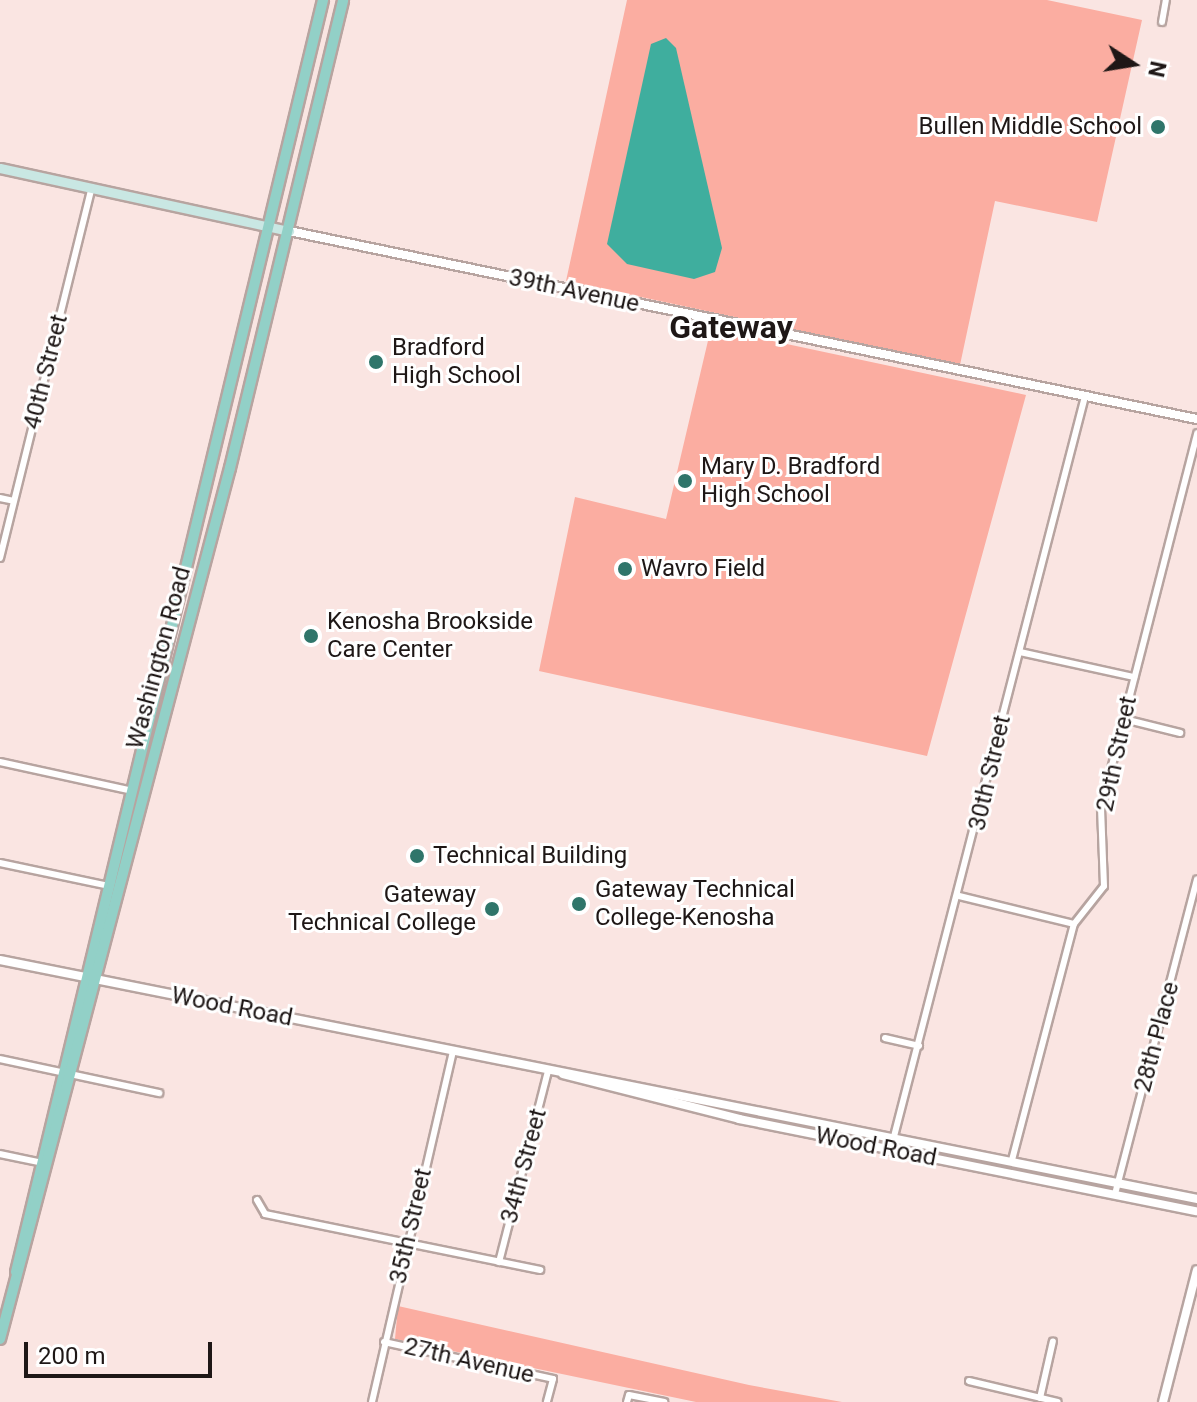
<!DOCTYPE html>
<style>
body{margin:0}
#map{position:relative;width:1197px;height:1402px;overflow:hidden;background:#fae5e2;font-family:Roboto,sans-serif}
div>[style]{position:absolute}
.green>*{inset:0;background:#fbada1}
.water>*{inset:0;background:#3fae9e}
.roads{filter:drop-shadow(2px 0 #b7a4a0) drop-shadow(-2px 0 #b7a4a0) drop-shadow(0 2px #b7a4a0) drop-shadow(0 -2px #b7a4a0)}
.minor>*{height:6px;margin:-3px;padding:0 3px;transform-origin:3px;border-radius:3px;background:#fff}
.tertiary>*{height:8px;margin:-4px;padding:0 4px;transform-origin:4px;border-radius:4px;background:#fff}
.secondary>*{height:9px;margin:-4.5px;padding:0 4.5px;transform-origin:4.5px;border-radius:4.5px;background:#c9e7e3}
.primary>*{height:10px;margin:-5px;padding:0 5px;transform-origin:5px;border-radius:5px;background:#92d0c7}
.dots>*{width:22px;height:22px;translate:-50% -50%;box-sizing:border-box;border:4px solid #fff;border-radius:50%}
span{translate:-50% -50%;white-space:nowrap;text-align:center;line-height:1.15;-webkit-text-stroke:6px #fff;paint-order:stroke}
.poi-label{font-size:24px;color:#1e1716}
.right{translate:-100% -50%;text-align:right}
.left{translate:0 -50%;text-align:left}
.street-label{font-size:24px;color:#1e1716}
.district-label{font-size:32px;color:#1e1716;font-weight:700}
.north{position:absolute;left:1093px;top:24px;width:80px;height:80px;-webkit-text-stroke:6px #fff;paint-order:stroke;rotate:102deg;font-size:22px;font-weight:700;line-height:32px;text-align:center;color:#1e1716}
.north::after{content:'';display:block;margin:auto;width:28px;height:36px;background:#1e1716;clip-path:polygon(50% 0,100% 100%,50% 72%,0 100%)}
.scale{position:absolute;left:24px;top:1342px;width:188px;height:36px;box-sizing:border-box;border:4px solid #1e1716;border-top:0;padding-left:10px;font-size:24px;line-height:28px;white-space:nowrap;color:#1e1716;-webkit-text-stroke:6px #fff;paint-order:stroke}
</style>
<div id="map">
<div class="green">
<i style="clip-path:polygon(627px 0,1047px 0,1142px 20px,1097px 222px,995px 201px,960px 365px,566px 281px)"></i>
<i style="clip-path:polygon(711px 328px,1026px 395px,927px 756px,539px 671px,575px 497px,666px 519px)"></i>
<i style="clip-path:polygon(398px 1306px,749px 1385px,842px 1402px,696px 1402px,395px 1339px)"></i>
</div>
<div class="water">
<i style="clip-path:polygon(666px 38px,676px 48px,722px 248px,715px 272px,694px 279px,627px 264px,607px 244px,651px 44px)"></i>
</div>
<div class="roads">
<div class="minor">
<i style="left:1162px;top:22px;width:22px;rotate:-80deg"></i>
<i style="left:0;top:498px;width:14px;rotate:12deg"></i>
<i style="left:0;top:558px;width:382px;rotate:-76.1deg"></i>
<i style="left:1020px;top:652px;width:117px;rotate:12.4deg"></i>
<i style="left:1124px;top:719px;width:58px;rotate:14deg"></i>
<i style="left:0;top:762px;width:136px;rotate:12.3deg"></i>
<i style="left:0;top:863px;width:111px;rotate:11.9deg"></i>
<i style="left:959px;top:896px;width:118px;rotate:13.7deg"></i>
<i style="left:885px;top:1038px;width:35px;rotate:13deg"></i>
<i style="left:0;top:1059px;width:163px;rotate:12.1deg"></i>
<i style="left:891px;top:1148px;width:777px;rotate:-75.53deg"></i>
<i style="left:0;top:1154px;width:44px;rotate:11.8deg"></i>
<i style="left:1012px;top:1160px;width:244px;rotate:-75.3deg"></i>
<i style="left:1074px;top:924px;width:48px;rotate:-51.7deg"></i>
<i style="left:1104px;top:886px;width:78px;rotate:-92.2deg"></i>
<i style="left:1101px;top:808px;width:387px;rotate:-75.6deg"></i>
<i style="left:1115px;top:1194px;width:325px;rotate:-75.4deg"></i>
<i style="left:257px;top:1200px;width:16px;rotate:60deg"></i>
<i style="left:265px;top:1214px;width:281px;rotate:11.5deg"></i>
<i style="left:499px;top:1262px;width:197px;rotate:-75.6deg"></i>
<i style="left:384px;top:1342px;width:173px;rotate:12.3deg"></i>
<i style="left:553px;top:1379px;width:24px;rotate:105deg"></i>
<i style="left:969px;top:1381px;width:91px;rotate:13.3deg"></i>
<i style="left:1040px;top:1398px;width:58px;rotate:-77.2deg"></i>
<i style="left:372px;top:1402px;width:360px;rotate:-77deg"></i>
<i style="left:627px;top:1402px;width:7px;rotate:-74deg"></i>
<i style="left:629px;top:1395px;width:36px;rotate:11deg"></i>
</div>
<div class="tertiary">
<i style="left:289px;top:231px;width:927px;rotate:11.7deg"></i>
<i style="left:0;top:960px;width:1221px;rotate:11.29deg"></i>
<i style="left:563px;top:1074px;width:182px;rotate:14.3deg"></i>
<i style="left:739px;top:1119px;width:467px;rotate:11.4deg"></i>
<i style="left:1163px;top:1402px;width:136px;rotate:-75.6deg"></i>
</div>
<div class="secondary">
<i style="left:0;top:168px;width:296px;rotate:12.3deg"></i>
</div>
<div class="primary">
<i style="left:16px;top:1272px;width:1309px;rotate:-76.43deg"></i>
<i style="left:0;top:1339px;width:901px;rotate:-75.21deg"></i>
<i style="left:230px;top:468px;width:481px;rotate:-76.4deg"></i>
</div>
</div>
<div class="dots">
<i style="left:1158px;top:127px;background:#2f756a"></i>
<i style="left:376px;top:362px;background:#2f756a"></i>
<i style="left:685px;top:481px;background:#2f756a"></i>
<i style="left:625px;top:569px;background:#2f756a"></i>
<i style="left:311px;top:636px;background:#2f756a"></i>
<i style="left:417px;top:856px;background:#2f756a"></i>
<i style="left:579px;top:904px;background:#2f756a"></i>
<i style="left:492px;top:909px;background:#2f756a"></i>
</div>
<div class="poi-label">
<span class="right" style="left:1142px;top:127px">Bullen Middle School</span>
<span class="left" style="left:392px;top:362px">Bradford<br>High School</span>
<span class="left" style="left:701px;top:481px">Mary D. Bradford<br>High School</span>
<span class="left" style="left:641px;top:569px">Wavro Field</span>
<span class="left" style="left:327px;top:636px">Kenosha Brookside<br>Care Center</span>
<span class="left" style="left:433px;top:856px">Technical Building</span>
<span class="left" style="left:595px;top:904px">Gateway Technical<br>College-Kenosha</span>
<span class="right" style="left:476px;top:909px">Gateway<br>Technical College</span>
</div>
<div class="street-label">
<span style="left:574px;top:291px;rotate:12deg">39th Avenue</span>
<span style="left:46px;top:372px;rotate:-76deg">40th Street</span>
<span style="left:159px;top:658px;rotate:-75deg">Washington Road</span>
<span style="left:1117px;top:754px;rotate:-78deg">29th Street</span>
<span style="left:990px;top:773px;rotate:-77deg">30th Street</span>
<span style="left:232px;top:1007px;rotate:11deg">Wood Road</span>
<span style="left:1157px;top:1037px;rotate:-75deg">28th Place</span>
<span style="left:876px;top:1147px;rotate:11deg">Wood Road</span>
<span style="left:524px;top:1166px;rotate:-75deg">34th Street</span>
<span style="left:411px;top:1226px;rotate:-77deg">35th Street</span>
<span style="left:469px;top:1361px;rotate:13deg">27th Avenue</span>
</div>
<div class="district-label">
<span style="left:731px;top:327px">Gateway</span>
</div>
<div class="north">N</div>
<div class="scale">200 m</div>
</div>
